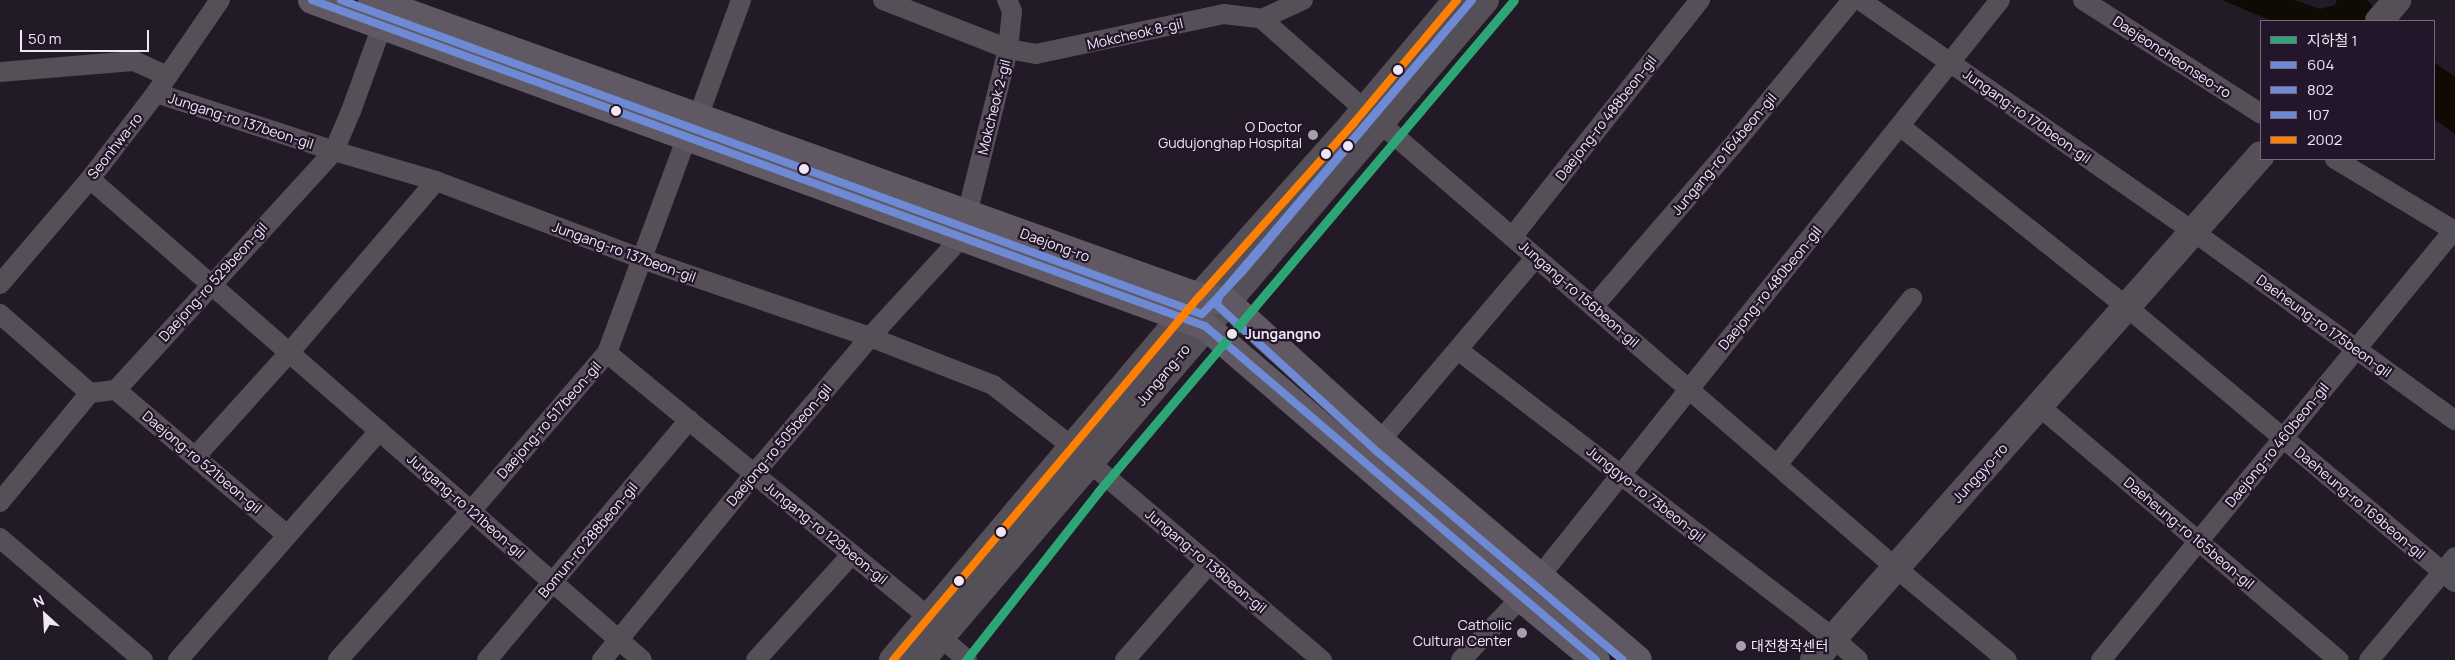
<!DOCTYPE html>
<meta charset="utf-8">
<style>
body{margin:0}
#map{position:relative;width:2455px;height:660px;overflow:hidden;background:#221a26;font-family:Manrope,"Noto Sans KR",sans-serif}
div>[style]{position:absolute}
.water>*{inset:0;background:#0f0a03}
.street>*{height:20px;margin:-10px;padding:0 10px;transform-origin:10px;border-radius:10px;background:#554f58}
.secondary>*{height:28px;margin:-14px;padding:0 14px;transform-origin:14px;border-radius:14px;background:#554f58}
.primary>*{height:28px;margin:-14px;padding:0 14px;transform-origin:14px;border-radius:14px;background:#605863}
.bus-1>*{height:8px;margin:-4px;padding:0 4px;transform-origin:4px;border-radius:4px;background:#6e8ad4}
.bus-2>*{height:8px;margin:-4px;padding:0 4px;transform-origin:4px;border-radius:4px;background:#6e8ad4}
.bus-3>*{height:8px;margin:-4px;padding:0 4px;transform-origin:4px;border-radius:4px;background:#6e8ad4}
.bus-4>*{height:8px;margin:-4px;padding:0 4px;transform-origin:4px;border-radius:4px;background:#ff7f00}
.metro-1>*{height:9px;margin:-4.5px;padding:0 4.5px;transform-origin:4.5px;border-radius:4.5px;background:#2da577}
.dots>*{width:14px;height:14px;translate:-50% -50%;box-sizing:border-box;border:2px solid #24162a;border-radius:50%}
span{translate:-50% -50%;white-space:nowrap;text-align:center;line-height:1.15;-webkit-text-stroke:4.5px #24162a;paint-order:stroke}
.street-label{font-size:14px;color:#f0e6f4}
.poi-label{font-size:14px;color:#f0e6f4}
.right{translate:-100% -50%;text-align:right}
.left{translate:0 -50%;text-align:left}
.stop-label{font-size:14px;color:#f0e6f4;font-weight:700}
.legend{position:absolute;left:2260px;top:20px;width:175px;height:140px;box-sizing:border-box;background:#24162a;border:1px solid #76697b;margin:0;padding:6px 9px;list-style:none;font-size:15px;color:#f0e6f4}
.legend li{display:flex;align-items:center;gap:10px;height:25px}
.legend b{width:25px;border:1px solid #76697b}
.north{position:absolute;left:20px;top:590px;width:50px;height:50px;-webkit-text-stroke:4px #24162a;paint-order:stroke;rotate:335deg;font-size:14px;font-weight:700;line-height:20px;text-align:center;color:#f0e6f4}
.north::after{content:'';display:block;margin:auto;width:18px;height:22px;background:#f0e6f4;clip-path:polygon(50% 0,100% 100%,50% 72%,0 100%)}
.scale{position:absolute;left:20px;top:30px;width:129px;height:22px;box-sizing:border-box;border:2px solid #f0e6f4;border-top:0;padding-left:6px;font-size:15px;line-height:18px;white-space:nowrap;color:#f0e6f4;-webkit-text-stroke:4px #24162a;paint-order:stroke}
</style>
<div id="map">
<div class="water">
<i style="clip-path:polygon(2222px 0,2295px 0,2320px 9px,2335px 5px,2337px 0,2367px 0,2386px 21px,2272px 21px)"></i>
<i style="clip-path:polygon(2434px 62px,2455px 77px,2455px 134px,2434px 119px)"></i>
</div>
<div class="street">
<i style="left:883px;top:0;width:134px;rotate:21.4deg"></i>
<i style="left:1008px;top:49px;width:28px;rotate:10deg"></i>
<i style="left:1036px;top:54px;width:192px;rotate:-12deg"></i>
<i style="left:1224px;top:14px;width:38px;rotate:7deg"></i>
<i style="left:1262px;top:19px;width:137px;rotate:41.5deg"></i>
<i style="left:1860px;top:0;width:407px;rotate:34.8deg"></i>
<i style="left:2194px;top:232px;width:322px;rotate:35.8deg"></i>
<i style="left:2083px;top:0;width:211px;rotate:32.6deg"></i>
<i style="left:1262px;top:19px;width:45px;rotate:-24.9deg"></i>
<i style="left:0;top:72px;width:134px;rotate:-4.7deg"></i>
<i style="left:134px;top:61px;width:37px;rotate:24deg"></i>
<i style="left:156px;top:93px;width:187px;rotate:18deg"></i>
<i style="left:334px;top:151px;width:106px;rotate:16.4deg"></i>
<i style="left:436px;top:181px;width:220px;rotate:20.7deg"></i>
<i style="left:642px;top:259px;width:241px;rotate:18.9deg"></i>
<i style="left:870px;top:337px;width:132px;rotate:21.3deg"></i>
<i style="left:993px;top:385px;width:103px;rotate:37.9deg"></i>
<i style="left:698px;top:117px;width:125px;rotate:-69.8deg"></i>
<i style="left:1380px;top:123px;width:681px;rotate:40.77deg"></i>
<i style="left:1896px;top:568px;width:144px;rotate:39.7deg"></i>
<i style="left:1900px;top:126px;width:290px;rotate:38.6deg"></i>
<i style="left:2127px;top:307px;width:428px;rotate:40deg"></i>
<i style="left:2335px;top:159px;width:140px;rotate:31deg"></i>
<i style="left:90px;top:179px;width:732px;rotate:41.07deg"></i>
<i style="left:967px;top:214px;width:170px;rotate:-76deg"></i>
<i style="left:1008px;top:49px;width:38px;rotate:-84deg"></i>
<i style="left:1012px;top:11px;width:12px;rotate:-114deg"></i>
<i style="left:1512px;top:237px;width:303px;rotate:-51.6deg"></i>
<i style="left:0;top:284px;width:138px;rotate:-49.4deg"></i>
<i style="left:90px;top:179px;width:108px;rotate:-52.5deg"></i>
<i style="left:156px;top:93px;width:113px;rotate:-55.5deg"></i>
<i style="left:1593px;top:307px;width:214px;rotate:-49.2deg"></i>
<i style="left:1733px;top:145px;width:188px;rotate:-50.6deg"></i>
<i style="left:0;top:314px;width:120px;rotate:41.3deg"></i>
<i style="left:1458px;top:350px;width:473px;rotate:37.5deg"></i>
<i style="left:1833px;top:638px;width:33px;rotate:41deg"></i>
<i style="left:607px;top:353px;width:418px;rotate:39.4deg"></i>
<i style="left:116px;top:390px;width:224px;rotate:40.3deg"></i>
<i style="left:2039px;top:406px;width:393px;rotate:40.3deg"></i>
<i style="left:1380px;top:441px;width:241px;rotate:-49.7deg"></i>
<i style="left:195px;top:457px;width:140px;rotate:-47.9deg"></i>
<i style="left:289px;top:353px;width:226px;rotate:-49.5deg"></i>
<i style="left:1089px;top:462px;width:306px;rotate:40.4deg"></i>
<i style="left:1777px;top:465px;width:215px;rotate:-51deg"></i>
<i style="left:0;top:502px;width:141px;rotate:-50.5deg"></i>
<i style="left:90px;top:393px;width:26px;rotate:-7deg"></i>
<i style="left:116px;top:390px;width:323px;rotate:-47.6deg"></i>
<i style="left:334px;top:151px;width:43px;rotate:-67deg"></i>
<i style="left:351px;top:111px;width:90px;rotate:-70deg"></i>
<i style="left:0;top:538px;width:188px;rotate:40.5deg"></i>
<i style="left:1540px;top:576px;width:737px;rotate:-51.39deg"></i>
<i style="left:940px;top:637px;width:35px;rotate:40deg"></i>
<i style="left:178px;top:660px;width:305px;rotate:-48.7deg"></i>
<i style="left:338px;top:660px;width:200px;rotate:-48.2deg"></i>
<i style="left:471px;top:511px;width:208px;rotate:-49.3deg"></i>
<i style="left:607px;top:353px;width:230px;rotate:-69.7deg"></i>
<i style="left:487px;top:660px;width:314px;rotate:-49.9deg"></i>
<i style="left:602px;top:660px;width:240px;rotate:-50.7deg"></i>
<i style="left:754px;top:474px;width:180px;rotate:-49.7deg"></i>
<i style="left:870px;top:337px;width:136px;rotate:-47.4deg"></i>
<i style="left:756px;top:660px;width:143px;rotate:-47.8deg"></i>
<i style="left:1125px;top:660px;width:128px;rotate:-48.8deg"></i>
<i style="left:1461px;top:660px;width:86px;rotate:-45.9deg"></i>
<i style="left:2101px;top:660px;width:556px;rotate:-50.62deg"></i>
<i style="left:2369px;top:660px;width:134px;rotate:-50.1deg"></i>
</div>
<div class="secondary">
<i style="left:2379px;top:21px;width:28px;rotate:-49deg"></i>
<i style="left:893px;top:660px;width:475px;rotate:-49.9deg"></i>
<i style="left:1199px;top:297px;width:232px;rotate:-48.3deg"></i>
<i style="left:1353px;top:124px;width:162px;rotate:-50deg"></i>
<i style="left:921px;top:660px;width:868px;rotate:-49.48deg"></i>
<i style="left:1814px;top:660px;width:674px;rotate:-48.49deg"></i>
</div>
<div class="primary">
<i style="left:312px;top:0;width:951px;rotate:20.06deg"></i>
<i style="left:1205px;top:326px;width:417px;rotate:40.7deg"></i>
<i style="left:1521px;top:598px;width:97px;rotate:39.6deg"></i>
<i style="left:372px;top:0;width:879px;rotate:19.75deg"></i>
<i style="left:1199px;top:297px;width:28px;rotate:10deg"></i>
<i style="left:1227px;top:302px;width:207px;rotate:42.3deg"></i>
<i style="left:1380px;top:441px;width:338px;rotate:40.3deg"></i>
</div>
<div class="bus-1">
<i style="left:312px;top:0;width:951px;rotate:20.06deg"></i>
<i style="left:1205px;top:326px;width:514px;rotate:40.5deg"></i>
</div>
<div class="bus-2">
<i style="left:1472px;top:0;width:389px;rotate:130.5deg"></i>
<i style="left:1219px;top:296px;width:9px;rotate:103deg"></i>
<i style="left:1217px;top:305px;width:213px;rotate:42.5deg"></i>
<i style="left:1374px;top:449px;width:326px;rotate:40.3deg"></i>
</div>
<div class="bus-3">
<i style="left:341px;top:0;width:916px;rotate:20.04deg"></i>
<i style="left:1202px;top:314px;width:58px;rotate:-46.4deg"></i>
<i style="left:1242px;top:272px;width:356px;rotate:-49.8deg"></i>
</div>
<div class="bus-4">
<i style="left:893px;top:660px;width:475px;rotate:-49.9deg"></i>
<i style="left:1199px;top:297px;width:232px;rotate:-48.3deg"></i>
<i style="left:1353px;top:124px;width:162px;rotate:-50deg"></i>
</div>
<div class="metro-1">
<i style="left:966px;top:660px;width:214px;rotate:-51.8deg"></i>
<i style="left:1098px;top:492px;width:644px;rotate:-49.78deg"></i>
</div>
<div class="dots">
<i style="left:1398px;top:70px;background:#f0e6f4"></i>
<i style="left:616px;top:111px;background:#f0e6f4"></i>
<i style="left:1313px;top:135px;background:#a89fac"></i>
<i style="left:1348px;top:146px;background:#f0e6f4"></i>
<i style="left:1326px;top:154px;background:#f0e6f4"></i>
<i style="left:804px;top:169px;background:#f0e6f4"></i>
<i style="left:1232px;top:334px;background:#f0e6f4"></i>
<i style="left:1001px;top:532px;background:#f0e6f4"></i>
<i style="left:959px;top:581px;background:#f0e6f4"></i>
<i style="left:1522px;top:633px;background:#a89fac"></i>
<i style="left:1741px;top:646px;background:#a89fac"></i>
</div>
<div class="street-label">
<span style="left:1135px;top:34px;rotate:-13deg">Mokcheok 8-gil</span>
<span style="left:2172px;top:57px;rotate:33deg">Daejeoncheonseo-ro</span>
<span style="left:994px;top:107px;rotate:-76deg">Mokcheok 2-gil</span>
<span style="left:2027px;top:116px;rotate:35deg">Jungang-ro 170beon-gil</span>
<span style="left:1606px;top:118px;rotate:-52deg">Daejong-ro 488beon-gil</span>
<span style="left:241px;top:121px;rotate:18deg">Jungang-ro 137beon-gil</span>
<span style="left:115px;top:146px;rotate:-52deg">Seonhwa-ro</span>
<span style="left:1724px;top:154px;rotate:-50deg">Jungang-ro 164beon-gil</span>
<span style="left:1055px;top:245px;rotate:20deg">Daejong-ro</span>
<span style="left:624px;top:252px;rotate:20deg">Jungang-ro 137beon-gil</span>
<span style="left:213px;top:282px;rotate:-48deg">Daejong-ro 529beon-gil</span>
<span style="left:1770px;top:288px;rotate:-51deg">Daejong-ro 480beon-gil</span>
<span style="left:1579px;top:294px;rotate:41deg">Jungang-ro 156beon-gil</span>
<span style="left:2324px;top:326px;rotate:36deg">Daeheung-ro 175beon-gil</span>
<span style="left:1163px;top:375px;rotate:-50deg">Jungang-ro</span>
<span style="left:549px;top:420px;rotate:-49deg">Daejong-ro 517beon-gil</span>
<span style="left:779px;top:445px;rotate:-50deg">Daejong-ro 505beon-gil</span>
<span style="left:2277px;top:445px;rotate:-51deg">Daejong-ro 460beon-gil</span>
<span style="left:202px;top:462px;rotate:40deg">Daejong-ro 521beon-gil</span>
<span style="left:1980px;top:473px;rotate:-48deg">Junggyo-ro</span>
<span style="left:1646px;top:494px;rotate:38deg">Junggyo-ro 73beon-gil</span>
<span style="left:2360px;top:503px;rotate:40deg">Daeheung-ro 169beon-gil</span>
<span style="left:466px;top:506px;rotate:41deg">Jungang-ro 121beon-gil</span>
<span style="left:826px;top:533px;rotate:39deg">Jungang-ro 129beon-gil</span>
<span style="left:2189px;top:533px;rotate:40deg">Daeheung-ro 165beon-gil</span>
<span style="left:588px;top:540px;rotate:-50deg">Bomun-ro 288beon-gil</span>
<span style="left:1206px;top:561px;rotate:40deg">Jungang-ro 138beon-gil</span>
</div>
<div class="poi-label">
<span class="right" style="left:1302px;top:135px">O Doctor<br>Gudujonghap Hospital</span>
<span class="right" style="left:1512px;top:633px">Catholic<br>Cultural Center</span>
<span class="left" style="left:1751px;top:646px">대전창작센터</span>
</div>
<div class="stop-label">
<span class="left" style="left:1245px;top:334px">Jungangno</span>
</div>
<ul class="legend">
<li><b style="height:6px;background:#2da577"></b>지하철 1</li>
<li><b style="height:6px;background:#6e8ad4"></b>604</li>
<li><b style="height:6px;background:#6e8ad4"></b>802</li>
<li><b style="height:6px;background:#6e8ad4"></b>107</li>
<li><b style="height:6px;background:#ff7f00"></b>2002</li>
</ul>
<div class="north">N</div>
<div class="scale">50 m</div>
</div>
